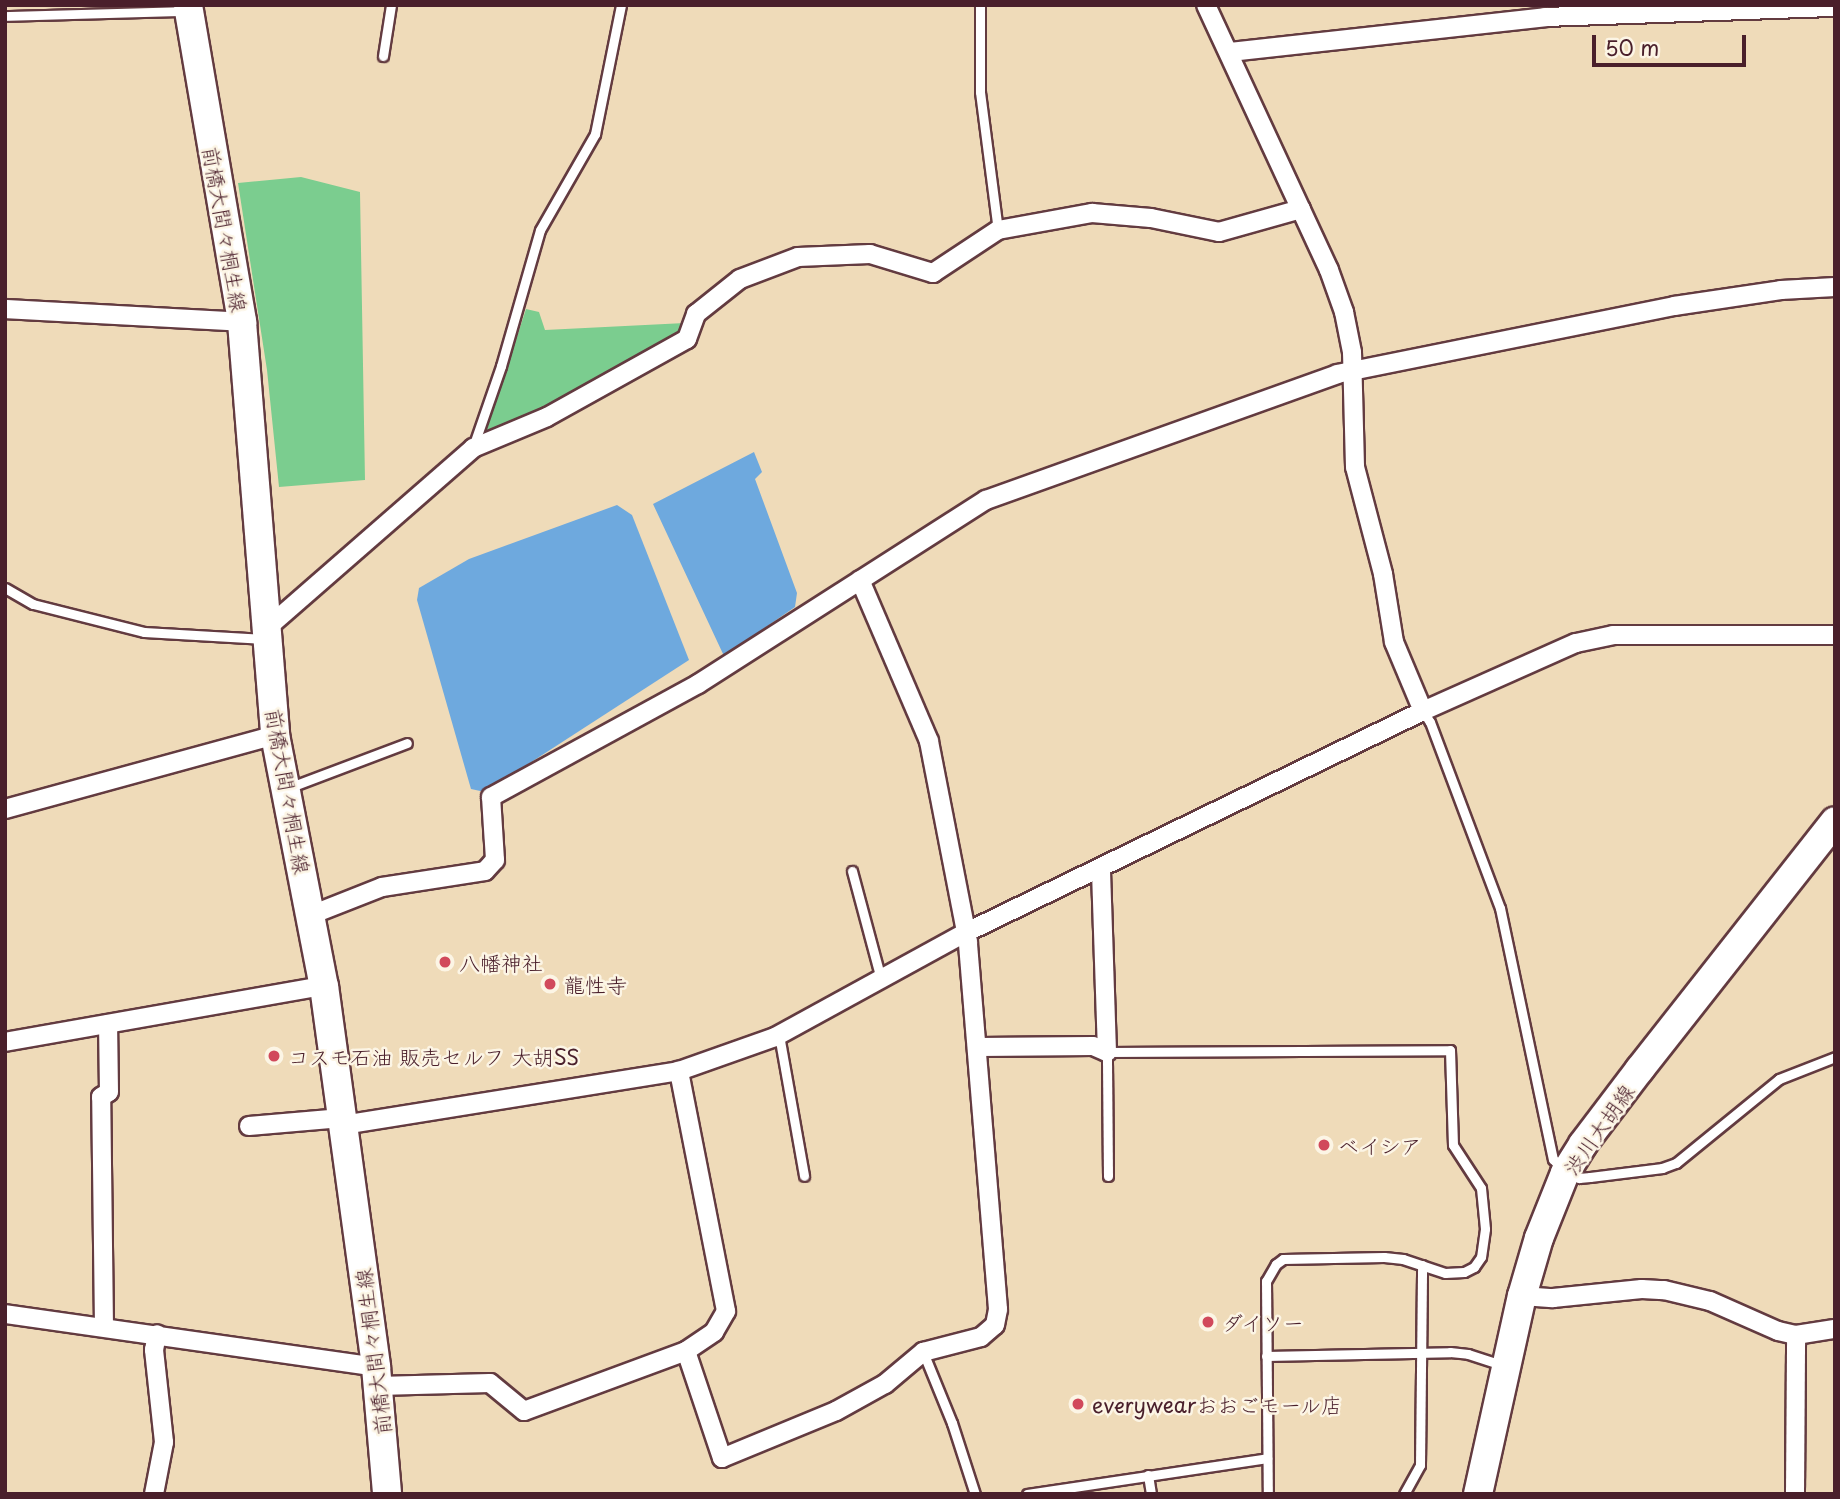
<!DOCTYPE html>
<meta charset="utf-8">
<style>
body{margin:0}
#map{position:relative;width:1840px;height:1499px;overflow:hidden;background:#efdbb9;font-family:"Playpen Sans","Klee One",sans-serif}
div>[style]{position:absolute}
.green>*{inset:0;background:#7bcd8f}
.water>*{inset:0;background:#6ea9de}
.roads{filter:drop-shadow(2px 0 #633b40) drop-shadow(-2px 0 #633b40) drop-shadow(0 2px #633b40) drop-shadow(0 -2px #633b40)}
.lane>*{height:9px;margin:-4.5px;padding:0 4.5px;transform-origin:4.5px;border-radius:4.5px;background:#fff}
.street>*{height:18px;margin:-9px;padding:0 9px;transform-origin:9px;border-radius:9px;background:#fff}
.primary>*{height:28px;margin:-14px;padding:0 14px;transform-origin:14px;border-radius:14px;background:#fff}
.dots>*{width:19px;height:19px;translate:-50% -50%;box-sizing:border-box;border:4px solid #fcf5e5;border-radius:50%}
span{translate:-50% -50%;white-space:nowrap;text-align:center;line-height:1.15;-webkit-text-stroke:5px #fcf5e5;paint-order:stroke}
.street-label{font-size:21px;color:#4a1f2b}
.poi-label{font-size:21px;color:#4a1f2b}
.left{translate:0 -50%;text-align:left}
.frame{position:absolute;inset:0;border:7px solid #4a1f2b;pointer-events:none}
.scale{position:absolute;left:1592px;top:35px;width:154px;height:32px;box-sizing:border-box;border:4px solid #4a1f2b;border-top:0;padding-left:9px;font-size:21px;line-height:24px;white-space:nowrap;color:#4a1f2b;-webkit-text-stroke:5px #fcf5e5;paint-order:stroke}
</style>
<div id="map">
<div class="green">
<i style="clip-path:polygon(301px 177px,360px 192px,365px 480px,279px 487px,267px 370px,238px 183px)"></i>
<i style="clip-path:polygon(526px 309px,539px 312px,545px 330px,685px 323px,676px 337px,545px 413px,485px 435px)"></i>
</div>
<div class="water">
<i style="clip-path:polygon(754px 452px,762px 472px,755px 479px,797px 593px,795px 607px,724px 656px,653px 504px)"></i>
<i style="clip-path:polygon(617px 505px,632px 515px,689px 660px,485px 792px,471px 789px,417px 600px,419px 588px,469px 559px)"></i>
</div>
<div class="roads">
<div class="lane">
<i style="left:980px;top:5px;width:87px;rotate:90deg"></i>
<i style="left:980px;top:92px;width:139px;rotate:82.6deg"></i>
<i style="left:5px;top:16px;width:179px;rotate:-1.6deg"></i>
<i style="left:383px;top:56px;width:52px;rotate:-81.1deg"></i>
<i style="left:473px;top:447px;width:86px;rotate:-70.9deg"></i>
<i style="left:501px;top:366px;width:141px;rotate:-74deg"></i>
<i style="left:540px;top:230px;width:111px;rotate:-60.2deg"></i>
<i style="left:595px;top:134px;width:132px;rotate:-78.6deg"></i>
<i style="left:5px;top:588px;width:32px;rotate:30deg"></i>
<i style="left:33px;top:604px;width:114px;rotate:14.2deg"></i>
<i style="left:144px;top:632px;width:121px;rotate:3.3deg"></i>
<i style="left:1423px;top:711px;width:13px;rotate:58deg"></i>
<i style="left:1430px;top:722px;width:199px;rotate:69.4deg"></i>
<i style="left:1500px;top:908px;width:257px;rotate:78.1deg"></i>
<i style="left:1553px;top:1159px;width:18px;rotate:49deg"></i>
<i style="left:1565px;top:1173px;width:15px;rotate:20deg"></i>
<i style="left:1579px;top:1178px;width:11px;rotate:-5deg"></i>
<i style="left:1590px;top:1177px;width:73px;rotate:-7.1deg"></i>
<i style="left:1662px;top:1168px;width:15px;rotate:-20deg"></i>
<i style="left:1676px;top:1163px;width:133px;rotate:-39.2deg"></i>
<i style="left:1779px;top:1079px;width:60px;rotate:-21.4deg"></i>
<i style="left:288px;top:788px;width:127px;rotate:-20.7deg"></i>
<i style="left:852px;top:871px;width:112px;rotate:75deg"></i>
<i style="left:779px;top:1035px;width:143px;rotate:79.9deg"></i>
<i style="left:1108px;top:1176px;width:124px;rotate:-90.5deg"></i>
<i style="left:1107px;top:1052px;width:343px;rotate:-0.3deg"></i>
<i style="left:1450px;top:1050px;width:95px;rotate:88.2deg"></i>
<i style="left:1453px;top:1145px;width:51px;rotate:56.9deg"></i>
<i style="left:1481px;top:1188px;width:41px;rotate:84.4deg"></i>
<i style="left:1485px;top:1229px;width:28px;rotate:98deg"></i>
<i style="left:1481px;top:1257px;width:12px;rotate:125deg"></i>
<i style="left:1474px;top:1267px;width:11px;rotate:153deg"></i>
<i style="left:1464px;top:1272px;width:19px;rotate:177deg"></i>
<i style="left:1445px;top:1273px;width:44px;rotate:-161.6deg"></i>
<i style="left:1403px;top:1259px;width:19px;rotate:-174deg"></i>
<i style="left:1384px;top:1257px;width:101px;rotate:178.9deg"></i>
<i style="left:1283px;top:1259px;width:9px;rotate:144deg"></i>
<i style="left:1276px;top:1264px;width:20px;rotate:120deg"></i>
<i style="left:1266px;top:1281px;width:213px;rotate:89.5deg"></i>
<i style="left:923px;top:1352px;width:77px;rotate:67.8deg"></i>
<i style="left:952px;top:1423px;width:75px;rotate:72.1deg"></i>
<i style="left:1266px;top:1356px;width:184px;rotate:-1.2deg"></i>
<i style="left:1450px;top:1352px;width:18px;rotate:6deg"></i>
<i style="left:1468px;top:1354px;width:38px;rotate:18deg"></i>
<i style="left:1148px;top:1475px;width:19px;rotate:81deg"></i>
<i style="left:1027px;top:1494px;width:243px;rotate:-8.5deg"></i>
<i style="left:1404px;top:1494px;width:33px;rotate:-61deg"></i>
<i style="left:1420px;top:1465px;width:200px;rotate:-89.4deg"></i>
</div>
<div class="street">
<i style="left:1206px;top:5px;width:292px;rotate:65.1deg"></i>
<i style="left:1329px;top:270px;width:45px;rotate:70.3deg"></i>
<i style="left:1344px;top:312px;width:41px;rotate:78.7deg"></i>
<i style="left:1352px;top:352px;width:115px;rotate:88.5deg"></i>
<i style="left:1355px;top:467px;width:111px;rotate:75.3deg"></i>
<i style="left:1383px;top:574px;width:69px;rotate:80.8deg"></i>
<i style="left:1394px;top:642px;width:75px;rotate:67.2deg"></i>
<i style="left:1230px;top:52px;width:317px;rotate:-6.3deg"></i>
<i style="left:1545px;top:17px;width:290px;rotate:-2deg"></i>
<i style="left:5px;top:309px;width:237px;rotate:3.1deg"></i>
<i style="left:267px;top:628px;width:274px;rotate:-41.1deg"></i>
<i style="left:473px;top:448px;width:80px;rotate:-22.7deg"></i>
<i style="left:547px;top:417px;width:160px;rotate:-29.1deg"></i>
<i style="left:687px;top:339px;width:27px;rotate:-70deg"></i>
<i style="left:696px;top:314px;width:56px;rotate:-38.5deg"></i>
<i style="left:740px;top:279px;width:62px;rotate:-20.8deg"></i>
<i style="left:798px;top:257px;width:72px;rotate:-2.4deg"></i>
<i style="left:870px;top:254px;width:66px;rotate:16.8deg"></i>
<i style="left:933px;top:273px;width:78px;rotate:-33.5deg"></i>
<i style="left:998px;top:230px;width:96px;rotate:-10.3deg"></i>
<i style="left:1092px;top:213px;width:59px;rotate:4.8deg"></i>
<i style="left:1151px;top:218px;width:69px;rotate:11.6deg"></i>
<i style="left:1219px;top:232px;width:85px;rotate:-15.7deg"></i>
<i style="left:5px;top:809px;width:280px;rotate:-15.3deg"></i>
<i style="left:311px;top:915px;width:76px;rotate:-21.5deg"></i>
<i style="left:382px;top:887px;width:104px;rotate:-8.8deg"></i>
<i style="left:485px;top:871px;width:15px;rotate:-48deg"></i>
<i style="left:495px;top:860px;width:63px;rotate:-93.6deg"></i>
<i style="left:491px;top:797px;width:236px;rotate:-28.6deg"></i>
<i style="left:698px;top:684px;width:342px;rotate:-32.6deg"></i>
<i style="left:986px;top:500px;width:373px;rotate:-19.7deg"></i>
<i style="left:1337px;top:374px;width:344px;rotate:-11.4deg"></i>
<i style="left:1674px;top:306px;width:108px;rotate:-8.5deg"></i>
<i style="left:1781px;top:290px;width:54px;rotate:-3.2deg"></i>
<i style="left:5px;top:1042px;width:324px;rotate:-10deg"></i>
<i style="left:979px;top:1047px;width:114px;rotate:-0.5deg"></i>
<i style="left:1093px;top:1046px;width:15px;rotate:23deg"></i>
<i style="left:1107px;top:1052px;width:183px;rotate:-91.9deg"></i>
<i style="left:343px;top:1125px;width:340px;rotate:-9.1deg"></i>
<i style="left:679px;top:1071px;width:102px;rotate:-19.5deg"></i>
<i style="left:775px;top:1037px;width:217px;rotate:-28.7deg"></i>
<i style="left:965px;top:933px;width:509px;rotate:-25.86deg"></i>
<i style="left:1423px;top:711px;width:167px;rotate:-24deg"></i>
<i style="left:1576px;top:643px;width:38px;rotate:-12deg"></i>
<i style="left:1613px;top:635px;width:222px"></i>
<i style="left:249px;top:1126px;width:93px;rotate:-4.9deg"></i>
<i style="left:1522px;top:1296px;width:31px;rotate:4deg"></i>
<i style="left:1553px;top:1298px;width:89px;rotate:-5.8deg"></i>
<i style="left:1642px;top:1289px;width:22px;rotate:3deg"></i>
<i style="left:1664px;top:1290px;width:47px;rotate:13.4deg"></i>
<i style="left:1710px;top:1301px;width:74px;rotate:23.8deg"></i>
<i style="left:1778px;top:1331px;width:18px;rotate:13deg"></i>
<i style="left:1796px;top:1335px;width:39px;rotate:-9deg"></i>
<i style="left:5px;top:1314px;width:375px;rotate:8.1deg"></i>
<i style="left:104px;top:1327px;width:230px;rotate:-90.7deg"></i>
<i style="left:101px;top:1097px;width:9px;rotate:-32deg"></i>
<i style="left:109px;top:1092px;width:68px;rotate:-90.8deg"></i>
<i style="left:686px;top:1351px;width:113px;rotate:71.4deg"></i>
<i style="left:722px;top:1458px;width:123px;rotate:-22.4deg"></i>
<i style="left:836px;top:1411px;width:56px;rotate:-28.9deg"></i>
<i style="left:885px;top:1384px;width:50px;rotate:-40.1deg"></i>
<i style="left:923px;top:1352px;width:60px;rotate:-14.5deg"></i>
<i style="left:981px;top:1337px;width:18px;rotate:-41deg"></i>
<i style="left:995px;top:1325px;width:16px;rotate:-79deg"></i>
<i style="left:998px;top:1309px;width:368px;rotate:-94.7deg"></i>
<i style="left:968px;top:942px;width:205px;rotate:-101deg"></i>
<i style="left:929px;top:741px;width:175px;rotate:-113.2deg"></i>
<i style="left:378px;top:1386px;width:112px;rotate:-1.5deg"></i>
<i style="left:490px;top:1383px;width:44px;rotate:39.5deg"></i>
<i style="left:524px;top:1411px;width:173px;rotate:-20.3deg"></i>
<i style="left:686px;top:1351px;width:34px;rotate:-34deg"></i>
<i style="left:714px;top:1332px;width:24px;rotate:-60deg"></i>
<i style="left:726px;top:1311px;width:245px;rotate:-101.1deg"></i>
<i style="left:154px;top:1494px;width:53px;rotate:-79.1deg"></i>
<i style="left:164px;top:1442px;width:93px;rotate:-96.2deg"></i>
<i style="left:154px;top:1350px;width:16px;rotate:-79deg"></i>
<i style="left:1795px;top:1494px;width:159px;rotate:-89.6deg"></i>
</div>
<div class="primary">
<i style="left:188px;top:5px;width:322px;rotate:80.3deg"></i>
<i style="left:242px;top:322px;width:414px;rotate:85.4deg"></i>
<i style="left:275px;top:735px;width:256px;rotate:79deg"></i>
<i style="left:324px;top:986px;width:385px;rotate:82.2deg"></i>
<i style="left:376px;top:1367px;width:127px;rotate:85deg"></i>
<i style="left:1478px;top:1494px;width:203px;rotate:-77.5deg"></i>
<i style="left:1522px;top:1296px;width:60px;rotate:-73.7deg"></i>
<i style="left:1539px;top:1238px;width:70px;rotate:-68.2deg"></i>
<i style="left:1565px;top:1173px;width:34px;rotate:-58deg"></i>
<i style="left:1583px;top:1144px;width:94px;rotate:-52.8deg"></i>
<i style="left:1640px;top:1069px;width:315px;rotate:-51.8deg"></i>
</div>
</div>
<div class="dots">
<i style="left:445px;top:962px;background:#d1495b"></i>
<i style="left:550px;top:984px;background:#d1495b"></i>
<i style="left:274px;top:1056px;background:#d1495b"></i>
<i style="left:1324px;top:1145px;background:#d1495b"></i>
<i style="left:1208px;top:1322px;background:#d1495b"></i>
<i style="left:1078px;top:1404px;background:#d1495b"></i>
</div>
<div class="street-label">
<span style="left:226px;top:229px;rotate:80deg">前橋大間々桐生線</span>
<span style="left:289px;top:791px;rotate:80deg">前橋大間々桐生線</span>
<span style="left:1598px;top:1129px;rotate:-55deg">渋川大胡線</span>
<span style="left:372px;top:1352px;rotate:-97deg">前橋大間々桐生線</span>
</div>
<div class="poi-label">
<span class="left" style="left:459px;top:962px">八幡神社</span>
<span class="left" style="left:564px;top:984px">龍性寺</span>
<span class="left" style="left:288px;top:1056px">コスモ石油 販売セルフ 大胡SS</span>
<span class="left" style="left:1338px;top:1145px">ベイシア</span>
<span class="left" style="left:1222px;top:1322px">ダイソー</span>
<span class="left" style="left:1092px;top:1404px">everywearおおごモール店</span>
</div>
<div class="frame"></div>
<div class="scale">50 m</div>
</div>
